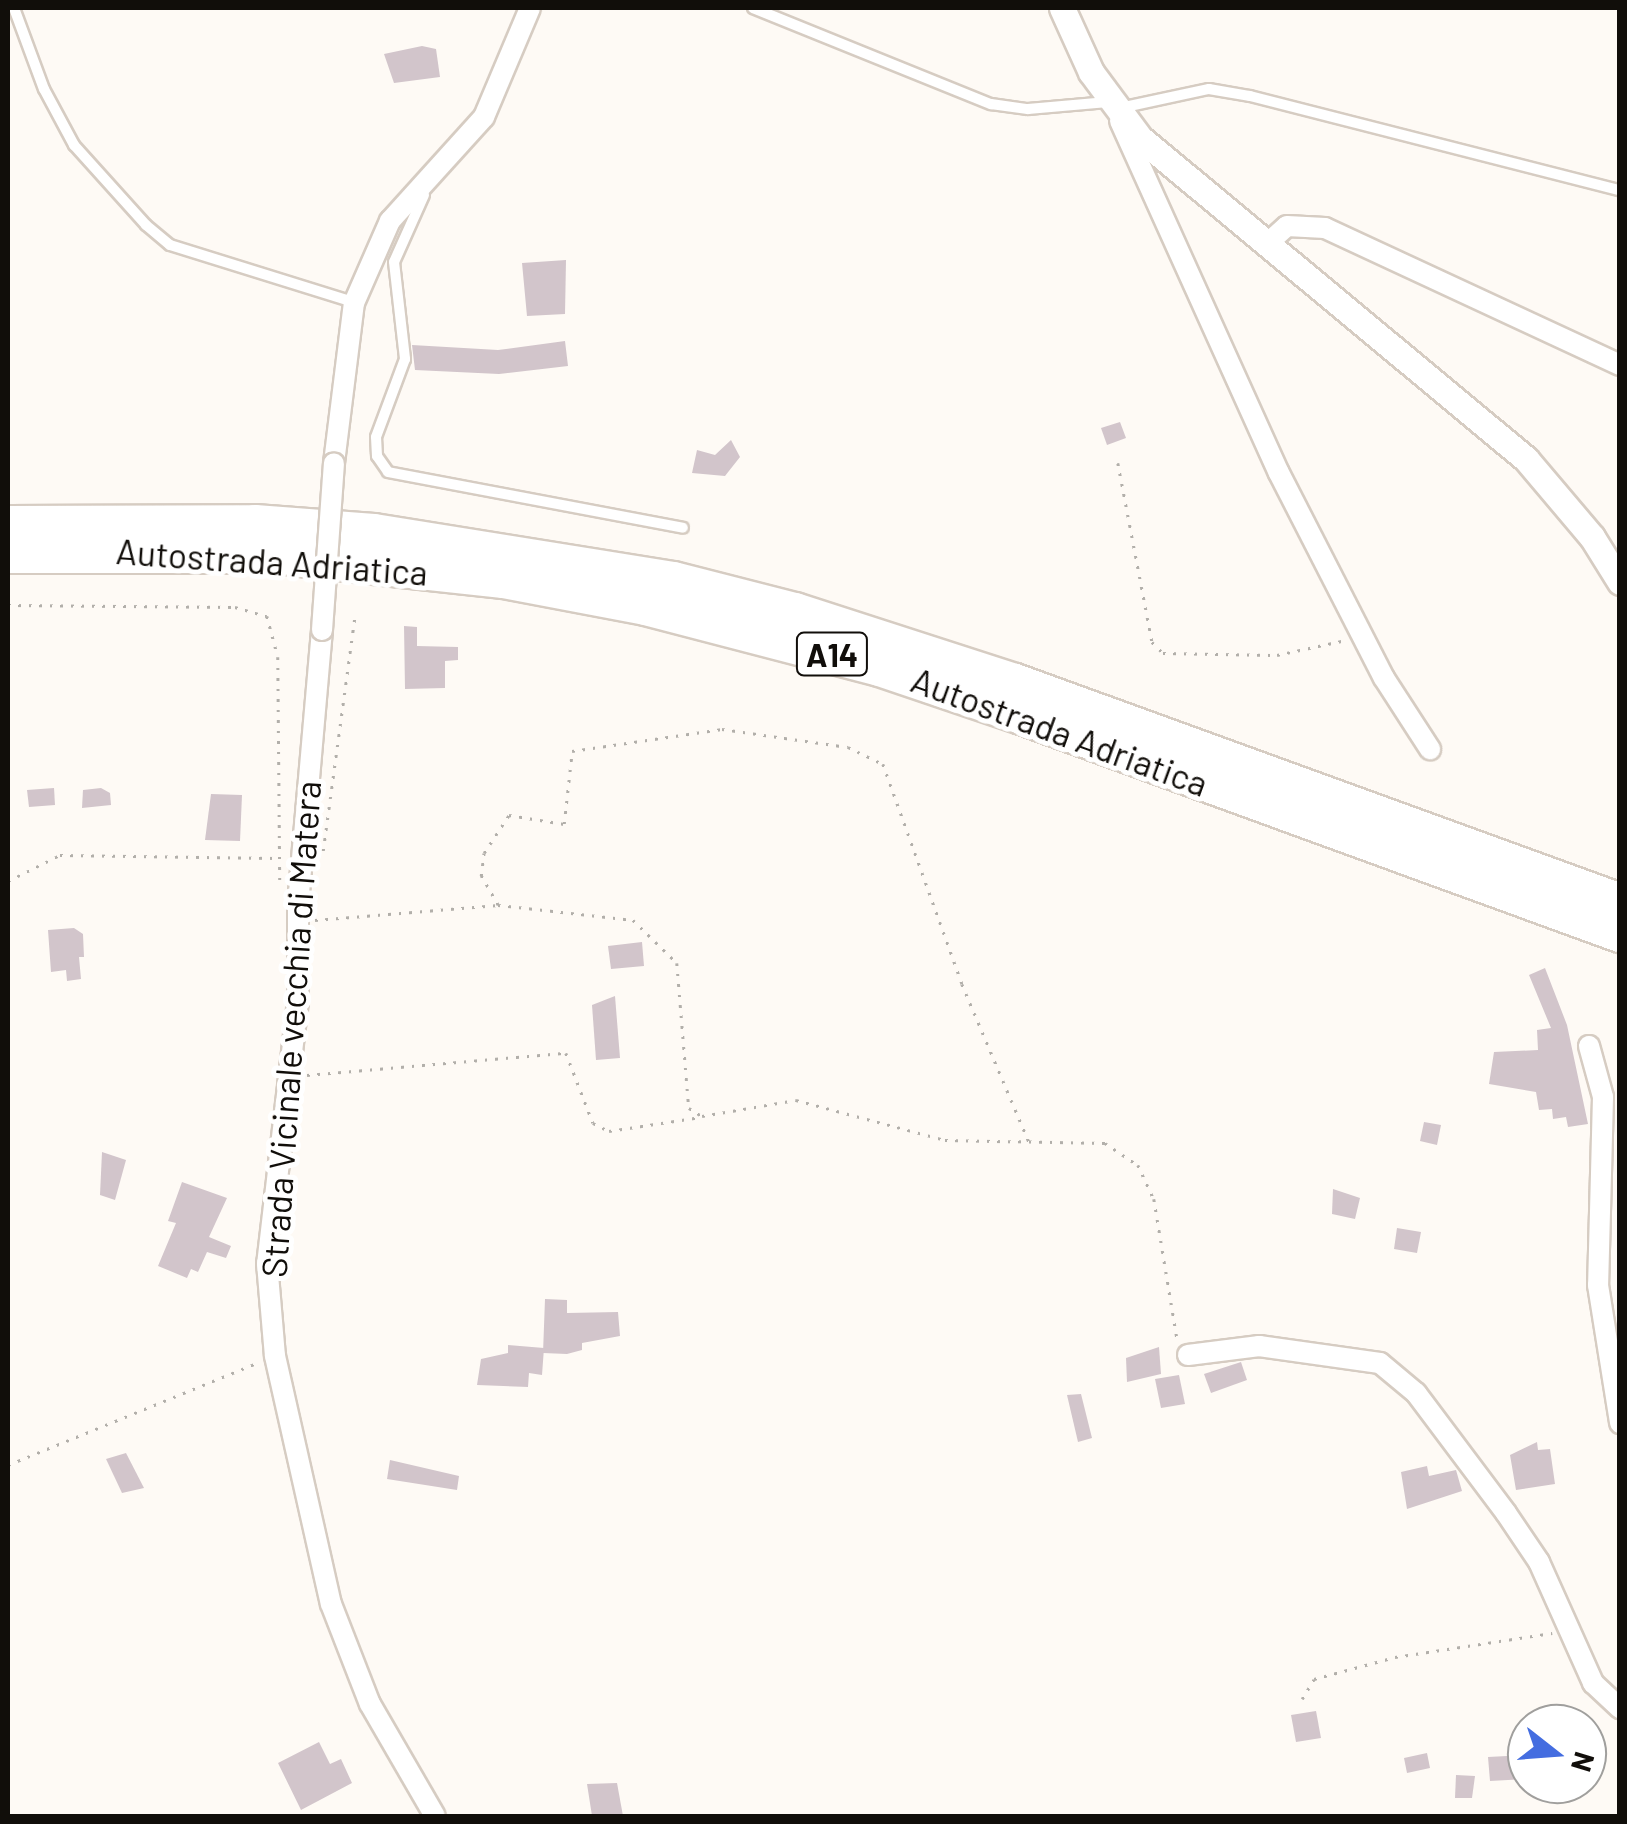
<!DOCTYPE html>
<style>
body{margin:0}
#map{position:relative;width:1627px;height:1824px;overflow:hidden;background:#fefaf5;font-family:Barlow,sans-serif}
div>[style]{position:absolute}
.building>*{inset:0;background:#d2c5cb}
.path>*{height:2.5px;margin-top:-1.25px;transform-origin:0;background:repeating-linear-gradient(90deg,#b2afaa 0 2.5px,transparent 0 10.5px)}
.roads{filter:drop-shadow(2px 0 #d6ccc2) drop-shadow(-2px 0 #d6ccc2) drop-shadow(0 2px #d6ccc2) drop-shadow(0 -2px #d6ccc2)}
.service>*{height:10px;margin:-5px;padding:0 5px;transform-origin:5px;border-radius:5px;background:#fff}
.minor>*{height:20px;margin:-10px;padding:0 10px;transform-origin:10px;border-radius:10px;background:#fff}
.tertiary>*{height:25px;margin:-12.5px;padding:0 12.5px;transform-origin:12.5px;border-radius:12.5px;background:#fff}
.motorway>*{height:38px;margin:-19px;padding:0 19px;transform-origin:19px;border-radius:19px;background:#fff}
.bridges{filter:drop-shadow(2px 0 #d6ccc2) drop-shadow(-2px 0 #d6ccc2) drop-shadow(0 2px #d6ccc2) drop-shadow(0 -2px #d6ccc2)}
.minor-bridge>*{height:20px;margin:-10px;padding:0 10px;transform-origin:10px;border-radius:10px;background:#fff}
span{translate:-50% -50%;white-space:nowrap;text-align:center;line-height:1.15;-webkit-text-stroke:10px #fff;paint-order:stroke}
.shield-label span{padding:2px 8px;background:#fff;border:2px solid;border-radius:8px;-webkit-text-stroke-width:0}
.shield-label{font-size:32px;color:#110e0a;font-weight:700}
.street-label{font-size:35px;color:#110e0a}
.frame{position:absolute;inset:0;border:10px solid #110e0a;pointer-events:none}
.north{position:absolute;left:1507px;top:1704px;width:100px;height:100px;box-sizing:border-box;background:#fff;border:2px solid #a09f9d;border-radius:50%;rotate:107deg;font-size:28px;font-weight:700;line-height:40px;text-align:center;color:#110e0a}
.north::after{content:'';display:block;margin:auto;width:35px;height:45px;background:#446de0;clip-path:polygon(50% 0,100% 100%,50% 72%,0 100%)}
</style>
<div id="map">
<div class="building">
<i style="clip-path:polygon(422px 46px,436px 49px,440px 77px,394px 83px,384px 54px)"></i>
<i style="clip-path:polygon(566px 260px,565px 314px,527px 316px,522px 263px)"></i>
<i style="clip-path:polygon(565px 341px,568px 366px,499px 374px,415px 370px,412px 345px,498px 350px)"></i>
<i style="clip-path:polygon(1120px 422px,1126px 438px,1107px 445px,1101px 428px)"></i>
<i style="clip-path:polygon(731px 440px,740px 457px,725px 476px,692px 473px,697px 450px,715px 455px)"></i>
<i style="clip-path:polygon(404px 626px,417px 627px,417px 646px,458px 647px,458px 660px,445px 661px,445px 688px,405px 689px)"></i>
<i style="clip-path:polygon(54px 788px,55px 805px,29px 807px,27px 790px)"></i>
<i style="clip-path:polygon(101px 788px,110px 793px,111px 805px,82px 808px,83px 790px)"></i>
<i style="clip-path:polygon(211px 794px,242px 795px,240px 841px,205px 840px)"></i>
<i style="clip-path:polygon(74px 928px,83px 934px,84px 957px,79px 957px,81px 979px,67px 981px,66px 970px,51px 972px,48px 930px)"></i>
<i style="clip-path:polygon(642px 942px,644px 966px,611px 969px,608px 946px)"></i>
<i style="clip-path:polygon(1545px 968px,1567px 1025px,1588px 1124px,1568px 1127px,1566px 1117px,1553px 1119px,1552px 1109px,1539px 1110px,1536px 1092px,1489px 1084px,1494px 1052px,1538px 1050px,1537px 1030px,1551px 1028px,1529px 975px)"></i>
<i style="clip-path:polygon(615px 996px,620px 1058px,596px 1060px,592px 1005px)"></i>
<i style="clip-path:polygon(1424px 1122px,1441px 1125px,1437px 1145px,1420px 1141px)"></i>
<i style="clip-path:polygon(102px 1152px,126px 1160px,115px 1200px,100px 1195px)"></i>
<i style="clip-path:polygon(182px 1182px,227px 1198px,209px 1237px,231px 1246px,226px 1258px,207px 1252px,198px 1272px,191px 1269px,187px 1278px,158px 1266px,176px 1223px,168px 1221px)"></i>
<i style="clip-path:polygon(1333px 1189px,1360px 1198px,1355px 1219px,1332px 1214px)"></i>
<i style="clip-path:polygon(1397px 1228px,1421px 1232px,1417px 1253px,1394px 1249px)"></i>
<i style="clip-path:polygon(545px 1299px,567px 1300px,567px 1313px,618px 1312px,620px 1336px,582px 1343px,582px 1350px,567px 1354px,543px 1353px)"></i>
<i style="clip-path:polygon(508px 1345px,544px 1348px,542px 1375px,529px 1373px,528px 1387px,477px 1385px,481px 1359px,508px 1353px)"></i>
<i style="clip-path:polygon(1159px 1347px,1161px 1374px,1127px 1382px,1126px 1358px)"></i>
<i style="clip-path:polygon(1241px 1362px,1247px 1380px,1211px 1393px,1204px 1374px)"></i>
<i style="clip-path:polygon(1179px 1375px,1185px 1404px,1161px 1408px,1155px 1379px)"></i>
<i style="clip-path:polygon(1081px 1394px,1092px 1438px,1078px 1442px,1067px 1395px)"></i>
<i style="clip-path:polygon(1537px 1442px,1538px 1450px,1550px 1449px,1555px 1484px,1516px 1490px,1510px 1455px)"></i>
<i style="clip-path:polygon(126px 1453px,144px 1488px,122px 1493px,106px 1459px)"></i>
<i style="clip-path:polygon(390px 1460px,459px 1476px,457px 1490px,387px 1479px)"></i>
<i style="clip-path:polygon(1427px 1466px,1429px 1476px,1456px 1470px,1462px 1491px,1407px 1509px,1401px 1472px)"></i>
<i style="clip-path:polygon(1316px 1711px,1321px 1738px,1296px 1742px,1291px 1715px)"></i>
<i style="clip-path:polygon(319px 1742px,330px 1764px,341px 1759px,352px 1783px,301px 1810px,278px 1763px)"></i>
<i style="clip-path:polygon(1427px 1753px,1430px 1768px,1407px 1773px,1404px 1758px)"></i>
<i style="clip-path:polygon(1527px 1755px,1527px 1779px,1490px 1781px,1488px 1757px)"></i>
<i style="clip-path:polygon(1456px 1775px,1475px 1776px,1472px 1798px,1455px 1798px)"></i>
<i style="clip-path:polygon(617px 1783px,623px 1816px,592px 1816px,587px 1784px)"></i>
</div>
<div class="path">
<i style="left:1118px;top:463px;width:182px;rotate:79.2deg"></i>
<i style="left:1152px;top:642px;width:16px;rotate:45deg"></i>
<i style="left:1163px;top:653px;width:114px;rotate:1deg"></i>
<i style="left:1277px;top:655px;width:66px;rotate:-12.2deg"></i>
<i style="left:8px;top:605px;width:227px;rotate:0.5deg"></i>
<i style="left:235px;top:607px;width:33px;rotate:16deg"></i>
<i style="left:267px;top:616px;width:42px;rotate:75deg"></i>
<i style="left:278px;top:657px;width:225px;rotate:89.5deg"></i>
<i style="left:323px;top:851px;width:238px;rotate:-82.3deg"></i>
<i style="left:8px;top:881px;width:58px;rotate:-26.6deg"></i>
<i style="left:60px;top:855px;width:218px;rotate:0.8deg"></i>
<i style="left:498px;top:905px;width:34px;rotate:-120deg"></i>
<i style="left:481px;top:876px;width:23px;rotate:-83deg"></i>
<i style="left:484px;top:853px;width:45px;rotate:-56.7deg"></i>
<i style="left:509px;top:815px;width:56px;rotate:9.3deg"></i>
<i style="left:564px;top:824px;width:73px;rotate:-83.7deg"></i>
<i style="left:572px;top:751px;width:152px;rotate:-8.3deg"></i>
<i style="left:722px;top:729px;width:127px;rotate:8.1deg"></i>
<i style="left:848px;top:747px;width:39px;rotate:26deg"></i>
<i style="left:883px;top:764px;width:234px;rotate:70.2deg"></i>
<i style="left:962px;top:984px;width:172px;rotate:67deg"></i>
<i style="left:315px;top:920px;width:184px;rotate:-4.7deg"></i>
<i style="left:498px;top:905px;width:136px;rotate:6.3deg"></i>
<i style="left:633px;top:920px;width:62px;rotate:44.3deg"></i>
<i style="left:677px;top:963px;width:145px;rotate:85.3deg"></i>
<i style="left:689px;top:1108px;width:15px;rotate:32deg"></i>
<i style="left:702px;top:1116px;width:95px;rotate:-9.7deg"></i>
<i style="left:796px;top:1100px;width:154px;rotate:15deg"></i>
<i style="left:945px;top:1140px;width:160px;rotate:1.1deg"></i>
<i style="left:1105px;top:1143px;width:40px;rotate:34deg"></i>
<i style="left:1138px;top:1165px;width:38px;rotate:65deg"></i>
<i style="left:1154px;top:1199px;width:141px;rotate:80.6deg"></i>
<i style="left:307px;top:1075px;width:260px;rotate:-4.9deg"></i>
<i style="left:566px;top:1053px;width:75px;rotate:68.9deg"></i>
<i style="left:593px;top:1123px;width:18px;rotate:27deg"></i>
<i style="left:609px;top:1131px;width:93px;rotate:-8.7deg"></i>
<i style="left:8px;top:1465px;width:271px;rotate:-22.3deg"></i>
<i style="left:1302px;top:1699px;width:23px;rotate:-59deg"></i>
<i style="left:1314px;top:1679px;width:84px;rotate:-15.2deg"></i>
<i style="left:1395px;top:1657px;width:159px;rotate:-8.7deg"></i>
</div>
<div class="roads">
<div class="service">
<i style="left:14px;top:8px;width:86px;rotate:69.7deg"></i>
<i style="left:44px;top:89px;width:64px;rotate:61.8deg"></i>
<i style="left:74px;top:145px;width:108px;rotate:48deg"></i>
<i style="left:146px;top:225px;width:31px;rotate:40deg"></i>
<i style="left:170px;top:245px;width:192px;rotate:17.3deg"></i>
<i style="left:753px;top:8px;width:257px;rotate:22deg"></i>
<i style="left:991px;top:104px;width:37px;rotate:8deg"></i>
<i style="left:1028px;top:109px;width:80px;rotate:-5deg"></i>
<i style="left:1120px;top:108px;width:91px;rotate:-12.1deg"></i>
<i style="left:1209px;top:89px;width:42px;rotate:9.7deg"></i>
<i style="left:1250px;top:96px;width:382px;rotate:14.3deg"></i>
<i style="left:424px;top:195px;width:73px;rotate:114.1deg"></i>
<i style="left:394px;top:262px;width:98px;rotate:83.5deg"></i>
<i style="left:405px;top:359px;width:83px;rotate:110.4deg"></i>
<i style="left:376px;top:437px;width:19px;rotate:87deg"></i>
<i style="left:377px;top:456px;width:19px;rotate:55deg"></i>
<i style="left:388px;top:472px;width:300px;rotate:10.7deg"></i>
</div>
<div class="minor">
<i style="left:1120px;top:121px;width:386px;rotate:65.7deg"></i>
<i style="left:1279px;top:473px;width:230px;rotate:62.9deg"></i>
<i style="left:1384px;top:678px;width:85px;rotate:57.1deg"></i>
<i style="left:1268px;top:243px;width:25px;rotate:-42deg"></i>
<i style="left:1287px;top:226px;width:38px;rotate:3deg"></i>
<i style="left:1325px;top:228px;width:325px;rotate:24.9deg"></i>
<i style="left:334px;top:463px;width:161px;rotate:-82.9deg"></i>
<i style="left:354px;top:303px;width:90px;rotate:-66.3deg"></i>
<i style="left:390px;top:221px;width:140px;rotate:-47.9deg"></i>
<i style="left:484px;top:117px;width:118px;rotate:-67.1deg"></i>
<i style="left:322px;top:630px;width:276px;rotate:95deg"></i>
<i style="left:298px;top:905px;width:96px;rotate:90deg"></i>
<i style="left:298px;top:1001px;width:264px;rotate:96.7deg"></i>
<i style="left:267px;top:1263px;width:93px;rotate:85.1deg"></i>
<i style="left:275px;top:1356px;width:254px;rotate:77.3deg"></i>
<i style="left:331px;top:1604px;width:107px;rotate:68.7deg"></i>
<i style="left:370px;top:1704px;width:129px;rotate:59.9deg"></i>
<i style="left:1589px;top:1046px;width:53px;rotate:74.6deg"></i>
<i style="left:1603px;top:1097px;width:188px;rotate:91.5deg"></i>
<i style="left:1598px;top:1285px;width:140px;rotate:80.9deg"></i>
<i style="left:1188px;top:1355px;width:72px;rotate:-7.2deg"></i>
<i style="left:1259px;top:1346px;width:122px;rotate:8deg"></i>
<i style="left:1380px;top:1363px;width:47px;rotate:39.8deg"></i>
<i style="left:1416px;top:1393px;width:150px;rotate:53.1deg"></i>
<i style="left:1506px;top:1513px;width:59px;rotate:56deg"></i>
<i style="left:1539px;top:1562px;width:133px;rotate:65.9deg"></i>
<i style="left:1593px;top:1683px;width:37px;rotate:43deg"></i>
</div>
<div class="tertiary">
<i style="left:1062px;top:8px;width:70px;rotate:65.6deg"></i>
<i style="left:1091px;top:72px;width:82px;rotate:53.4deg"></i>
<i style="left:1140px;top:138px;width:502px;rotate:39.75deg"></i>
<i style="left:1526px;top:459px;width:102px;rotate:49.8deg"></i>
<i style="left:1592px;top:537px;width:53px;rotate:58.1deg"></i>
</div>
<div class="motorway">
<i style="left:8px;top:525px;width:247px;rotate:-0.2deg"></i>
<i style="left:255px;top:524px;width:119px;rotate:4.3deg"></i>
<i style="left:374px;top:533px;width:303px;rotate:9.1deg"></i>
<i style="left:673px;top:581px;width:126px;rotate:14.3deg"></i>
<i style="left:795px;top:612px;width:231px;rotate:17.9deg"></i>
<i style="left:1015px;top:683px;width:644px;rotate:19.98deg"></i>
<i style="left:8px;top:554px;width:265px"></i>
<i style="left:273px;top:554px;width:232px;rotate:6.2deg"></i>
<i style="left:504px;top:579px;width:145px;rotate:10.8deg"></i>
<i style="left:646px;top:606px;width:242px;rotate:14.6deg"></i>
<i style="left:880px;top:667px;width:147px;rotate:18.7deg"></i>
<i style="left:1019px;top:714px;width:640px;rotate:20.02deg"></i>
</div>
</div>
<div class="bridges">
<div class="minor-bridge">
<i style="left:322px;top:630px;width:167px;rotate:-85.9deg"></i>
</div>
</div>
<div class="shield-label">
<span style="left:832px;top:654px">A14</span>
</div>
<div class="street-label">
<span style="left:272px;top:561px;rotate:4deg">Autostrada Adriatica</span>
<span style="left:1060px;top:731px;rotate:20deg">Autostrada Adriatica</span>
<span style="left:290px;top:1029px;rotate:-86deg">Strada Vicinale vecchia di Matera</span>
</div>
<div class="frame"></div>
<div class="north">N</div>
</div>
